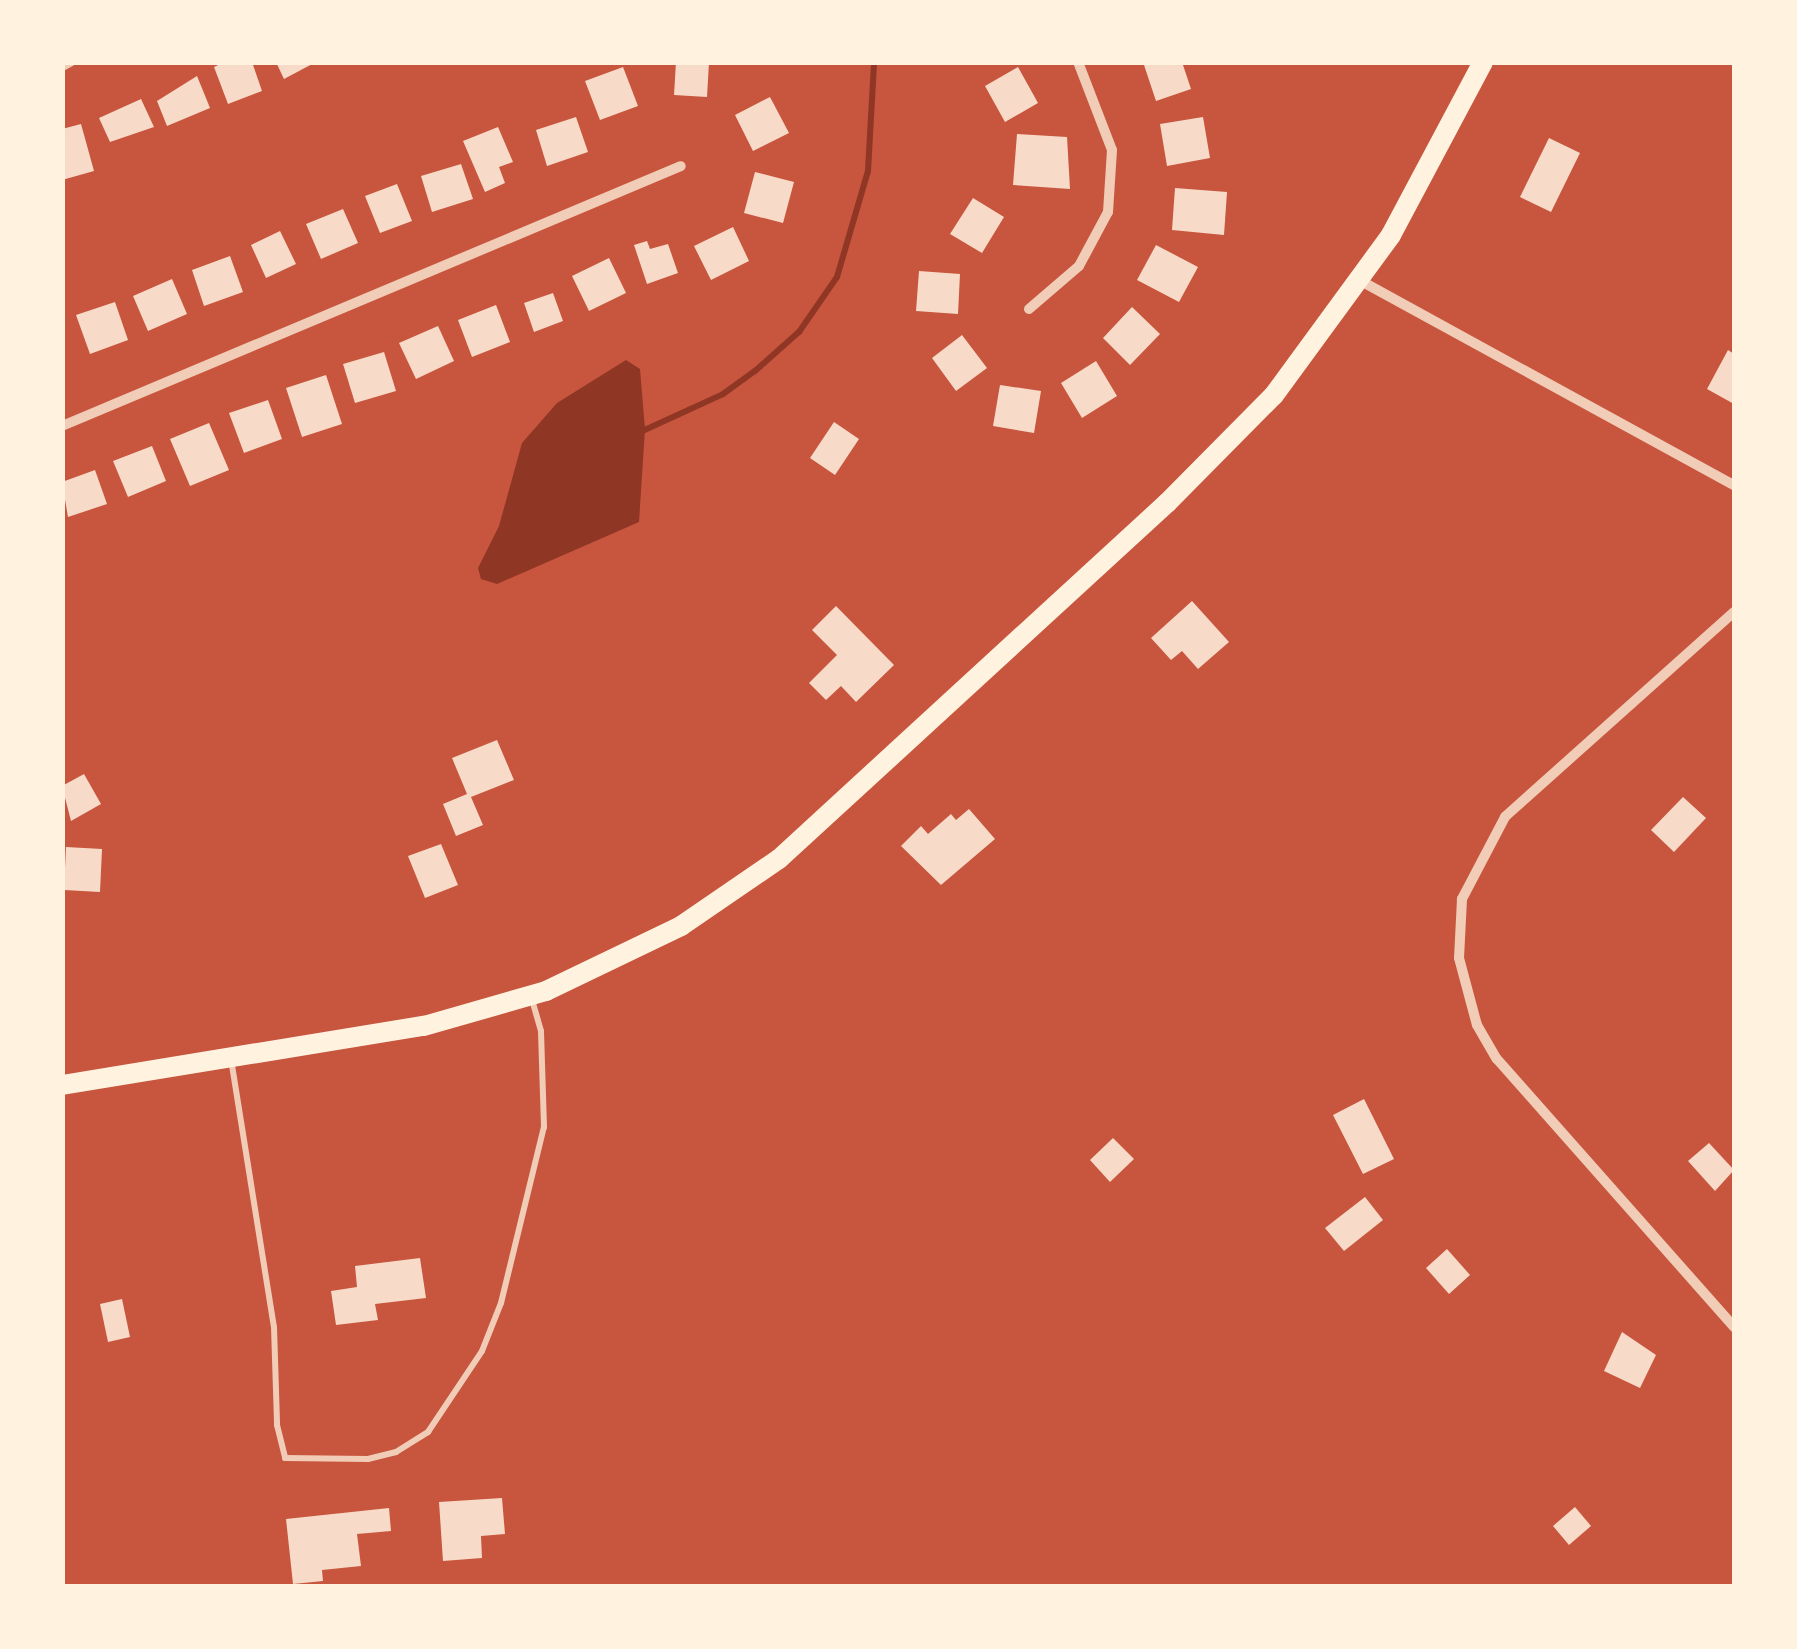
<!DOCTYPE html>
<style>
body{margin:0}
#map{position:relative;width:1797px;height:1649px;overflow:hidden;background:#c8553d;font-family:Inter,sans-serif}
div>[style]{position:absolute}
.water>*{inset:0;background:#8f3625}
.stream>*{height:6px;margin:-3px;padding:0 3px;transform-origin:3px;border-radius:3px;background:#8f3625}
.building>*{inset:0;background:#f7dbc8}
.service>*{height:6px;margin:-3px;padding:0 3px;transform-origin:3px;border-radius:3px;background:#f1ccb7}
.minor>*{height:10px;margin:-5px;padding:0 5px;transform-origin:5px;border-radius:5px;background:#f1ccb7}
.secondary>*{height:20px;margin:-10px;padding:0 10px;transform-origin:10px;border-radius:10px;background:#fff3e0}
span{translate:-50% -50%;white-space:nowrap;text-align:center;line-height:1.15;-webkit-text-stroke:8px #fff3e0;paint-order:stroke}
.frame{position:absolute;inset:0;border:65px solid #fff3e0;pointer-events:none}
</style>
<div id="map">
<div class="water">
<i style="clip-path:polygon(626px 360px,640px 369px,645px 429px,639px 522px,497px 584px,481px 579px,478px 568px,499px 526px,522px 443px,557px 403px)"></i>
</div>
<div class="stream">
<i style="left:638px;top:433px;width:94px;rotate:-24.6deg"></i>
<i style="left:723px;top:394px;width:39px;rotate:-36deg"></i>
<i style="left:755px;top:371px;width:59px;rotate:-41.6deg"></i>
<i style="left:799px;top:332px;width:67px;rotate:-55.4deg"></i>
<i style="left:837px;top:277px;width:110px;rotate:-73.7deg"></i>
<i style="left:868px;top:171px;width:109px;rotate:-86.8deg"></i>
</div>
<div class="building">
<i style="clip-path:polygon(225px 62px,252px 62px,262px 91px,228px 104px,214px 67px)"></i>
<i style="clip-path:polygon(276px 62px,316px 62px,284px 79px)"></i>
<i style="clip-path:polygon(676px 62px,709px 62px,707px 97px,674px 95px)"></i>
<i style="clip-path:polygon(1143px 62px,1182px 62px,1191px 89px,1156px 101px)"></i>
<i style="clip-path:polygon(623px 67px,638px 106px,600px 120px,585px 81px)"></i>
<i style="clip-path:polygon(1018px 67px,1038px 103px,1005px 122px,985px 86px)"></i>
<i style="clip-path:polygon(197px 76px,210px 108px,167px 126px,157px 101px)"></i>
<i style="clip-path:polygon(770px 97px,789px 133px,753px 151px,735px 115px)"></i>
<i style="clip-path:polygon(141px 99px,154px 127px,110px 142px,99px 118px)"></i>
<i style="clip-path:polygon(576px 117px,588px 152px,547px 166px,536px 130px)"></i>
<i style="clip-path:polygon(1203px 117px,1210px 158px,1167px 166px,1160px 124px)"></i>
<i style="clip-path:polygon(81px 124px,94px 171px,62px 180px,62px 129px)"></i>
<i style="clip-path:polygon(498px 127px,513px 162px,499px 167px,505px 183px,485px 192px,463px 141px)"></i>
<i style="clip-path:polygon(1017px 134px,1067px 137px,1070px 189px,1013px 185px)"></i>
<i style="clip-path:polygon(1549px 138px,1580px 153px,1551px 212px,1520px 197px)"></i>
<i style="clip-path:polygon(461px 164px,473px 199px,432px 212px,421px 176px)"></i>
<i style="clip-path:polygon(755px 172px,794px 182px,783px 223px,744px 213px)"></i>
<i style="clip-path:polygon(397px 184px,412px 221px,380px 233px,365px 196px)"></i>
<i style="clip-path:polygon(1175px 188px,1227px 192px,1224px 235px,1172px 230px)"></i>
<i style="clip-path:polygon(973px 198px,1004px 217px,982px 253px,950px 234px)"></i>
<i style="clip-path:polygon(343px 209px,358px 243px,321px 259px,306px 224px)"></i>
<i style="clip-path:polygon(733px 227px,749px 261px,711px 280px,694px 246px)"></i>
<i style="clip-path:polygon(280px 231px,296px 264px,266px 278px,251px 245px)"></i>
<i style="clip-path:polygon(647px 241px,650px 249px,668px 244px,678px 273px,647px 284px,634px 245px)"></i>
<i style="clip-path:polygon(1156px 245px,1198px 267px,1179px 302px,1137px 280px)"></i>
<i style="clip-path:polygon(230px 256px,243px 292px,204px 306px,192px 270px)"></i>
<i style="clip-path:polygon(609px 258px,626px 293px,589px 311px,572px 276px)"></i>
<i style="clip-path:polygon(919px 271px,960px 274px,958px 314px,916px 311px)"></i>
<i style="clip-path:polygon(172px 279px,187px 314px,148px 331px,133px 296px)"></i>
<i style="clip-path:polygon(553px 293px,563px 321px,534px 332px,524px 303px)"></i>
<i style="clip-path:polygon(115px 302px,128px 340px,90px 354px,76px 315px)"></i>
<i style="clip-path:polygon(496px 305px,510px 342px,472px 357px,458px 320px)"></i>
<i style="clip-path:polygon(1132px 307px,1160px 334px,1130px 365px,1103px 338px)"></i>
<i style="clip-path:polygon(438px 326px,454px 361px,416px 379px,399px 343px)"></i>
<i style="clip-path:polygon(962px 335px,987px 368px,956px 391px,932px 358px)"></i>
<i style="clip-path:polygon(1728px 350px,1734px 354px,1734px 404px,1707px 389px)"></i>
<i style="clip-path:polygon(384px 352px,396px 391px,355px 403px,343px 364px)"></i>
<i style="clip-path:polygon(1096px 361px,1117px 396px,1082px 418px,1061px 383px)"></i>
<i style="clip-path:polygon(326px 375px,342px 424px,302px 437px,286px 388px)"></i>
<i style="clip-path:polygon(1000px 385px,1041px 391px,1034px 433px,993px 426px)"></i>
<i style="clip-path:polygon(268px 400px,282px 439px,244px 453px,229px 413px)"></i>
<i style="clip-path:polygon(834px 422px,859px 439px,835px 475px,810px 458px)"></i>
<i style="clip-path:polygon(209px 423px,229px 470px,190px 486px,170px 439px)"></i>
<i style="clip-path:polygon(152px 446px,166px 481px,128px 497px,113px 461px)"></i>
<i style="clip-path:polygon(95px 470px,107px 504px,68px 517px,62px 482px)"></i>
<i style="clip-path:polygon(1192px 601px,1229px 642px,1198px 669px,1182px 651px,1171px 660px,1151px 638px)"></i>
<i style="clip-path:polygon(836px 606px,894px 665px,856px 702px,841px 686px,826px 700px,809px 683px,837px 655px,812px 630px)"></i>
<i style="clip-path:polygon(497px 740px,514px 780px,471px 797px,483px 825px,456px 836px,443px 804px,467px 794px,452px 758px)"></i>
<i style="clip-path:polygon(84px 774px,101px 804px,71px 821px,62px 786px)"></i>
<i style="clip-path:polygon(1683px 797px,1706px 818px,1674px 852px,1651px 830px)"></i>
<i style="clip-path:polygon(969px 809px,995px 839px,941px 885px,901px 846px,921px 826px,928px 834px,951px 814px,956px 820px)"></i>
<i style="clip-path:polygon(441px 844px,458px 885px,425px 898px,408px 856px)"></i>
<i style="clip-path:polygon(66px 847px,102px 849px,100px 892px,64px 890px)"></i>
<i style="clip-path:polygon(1364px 1099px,1394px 1159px,1363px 1174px,1333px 1115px)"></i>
<i style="clip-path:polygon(1113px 1138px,1134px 1159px,1110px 1182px,1090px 1160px)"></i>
<i style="clip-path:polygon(1709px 1143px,1734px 1170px,1715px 1191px,1688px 1161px)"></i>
<i style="clip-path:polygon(1365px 1197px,1383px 1220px,1344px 1251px,1325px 1228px)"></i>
<i style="clip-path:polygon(1447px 1249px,1470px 1275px,1449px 1294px,1426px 1268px)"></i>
<i style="clip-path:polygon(420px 1258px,426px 1298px,375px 1304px,378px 1320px,336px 1325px,331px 1291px,357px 1287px,355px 1266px)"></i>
<i style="clip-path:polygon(122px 1299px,130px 1337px,108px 1342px,100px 1304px)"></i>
<i style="clip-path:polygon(1622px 1332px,1656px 1355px,1640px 1388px,1604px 1371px)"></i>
<i style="clip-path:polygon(502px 1498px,505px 1534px,481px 1536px,482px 1558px,443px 1561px,439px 1502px)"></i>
<i style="clip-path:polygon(1575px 1507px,1591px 1526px,1569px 1545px,1553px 1526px)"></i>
<i style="clip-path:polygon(389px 1508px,391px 1531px,357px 1534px,361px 1566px,322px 1570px,323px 1581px,293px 1584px,286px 1519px)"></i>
</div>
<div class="service">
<i style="left:231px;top:1059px;width:271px;rotate:80.9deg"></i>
<i style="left:274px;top:1327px;width:98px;rotate:88.2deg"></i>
<i style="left:277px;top:1425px;width:34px;rotate:76deg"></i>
<i style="left:285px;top:1458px;width:83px;rotate:0.7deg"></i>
<i style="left:368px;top:1459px;width:29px;rotate:-14deg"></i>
<i style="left:396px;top:1452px;width:38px;rotate:-32deg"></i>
<i style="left:428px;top:1432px;width:97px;rotate:-56.3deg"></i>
<i style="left:482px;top:1351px;width:52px;rotate:-68.4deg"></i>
<i style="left:501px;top:1303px;width:181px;rotate:-76.3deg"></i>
<i style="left:544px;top:1127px;width:96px;rotate:-91.8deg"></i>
<i style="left:541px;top:1031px;width:32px;rotate:-106deg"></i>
</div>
<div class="minor">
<i style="left:62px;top:66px;width:9px;rotate:-27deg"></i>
<i style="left:1361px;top:281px;width:425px;rotate:28.7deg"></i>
<i style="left:1029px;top:309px;width:66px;rotate:-40.7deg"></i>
<i style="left:1079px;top:266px;width:61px;rotate:-61.8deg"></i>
<i style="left:1108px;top:212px;width:62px;rotate:-86.3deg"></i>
<i style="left:1112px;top:150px;width:94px;rotate:-111.1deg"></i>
<i style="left:62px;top:426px;width:671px;rotate:-22.78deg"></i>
<i style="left:1734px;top:612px;width:307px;rotate:138.2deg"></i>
<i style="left:1505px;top:817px;width:93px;rotate:117.7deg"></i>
<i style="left:1462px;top:899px;width:59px;rotate:92.9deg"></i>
<i style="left:1459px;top:958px;width:69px;rotate:75deg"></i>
<i style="left:1477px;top:1025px;width:39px;rotate:60deg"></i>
<i style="left:1497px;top:1059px;width:358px;rotate:48.5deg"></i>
</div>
<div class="secondary">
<i style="left:62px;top:1085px;width:367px;rotate:-9.3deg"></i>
<i style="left:424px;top:1026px;width:127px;rotate:-16deg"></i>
<i style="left:546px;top:991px;width:150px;rotate:-25.7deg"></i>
<i style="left:681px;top:926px;width:119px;rotate:-34.4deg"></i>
<i style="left:779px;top:859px;width:527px;rotate:-42.54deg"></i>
<i style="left:1167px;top:503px;width:152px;rotate:-45.3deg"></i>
<i style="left:1274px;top:395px;width:198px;rotate:-53.8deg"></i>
<i style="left:1391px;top:235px;width:196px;rotate:-62deg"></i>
</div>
<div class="frame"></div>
</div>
